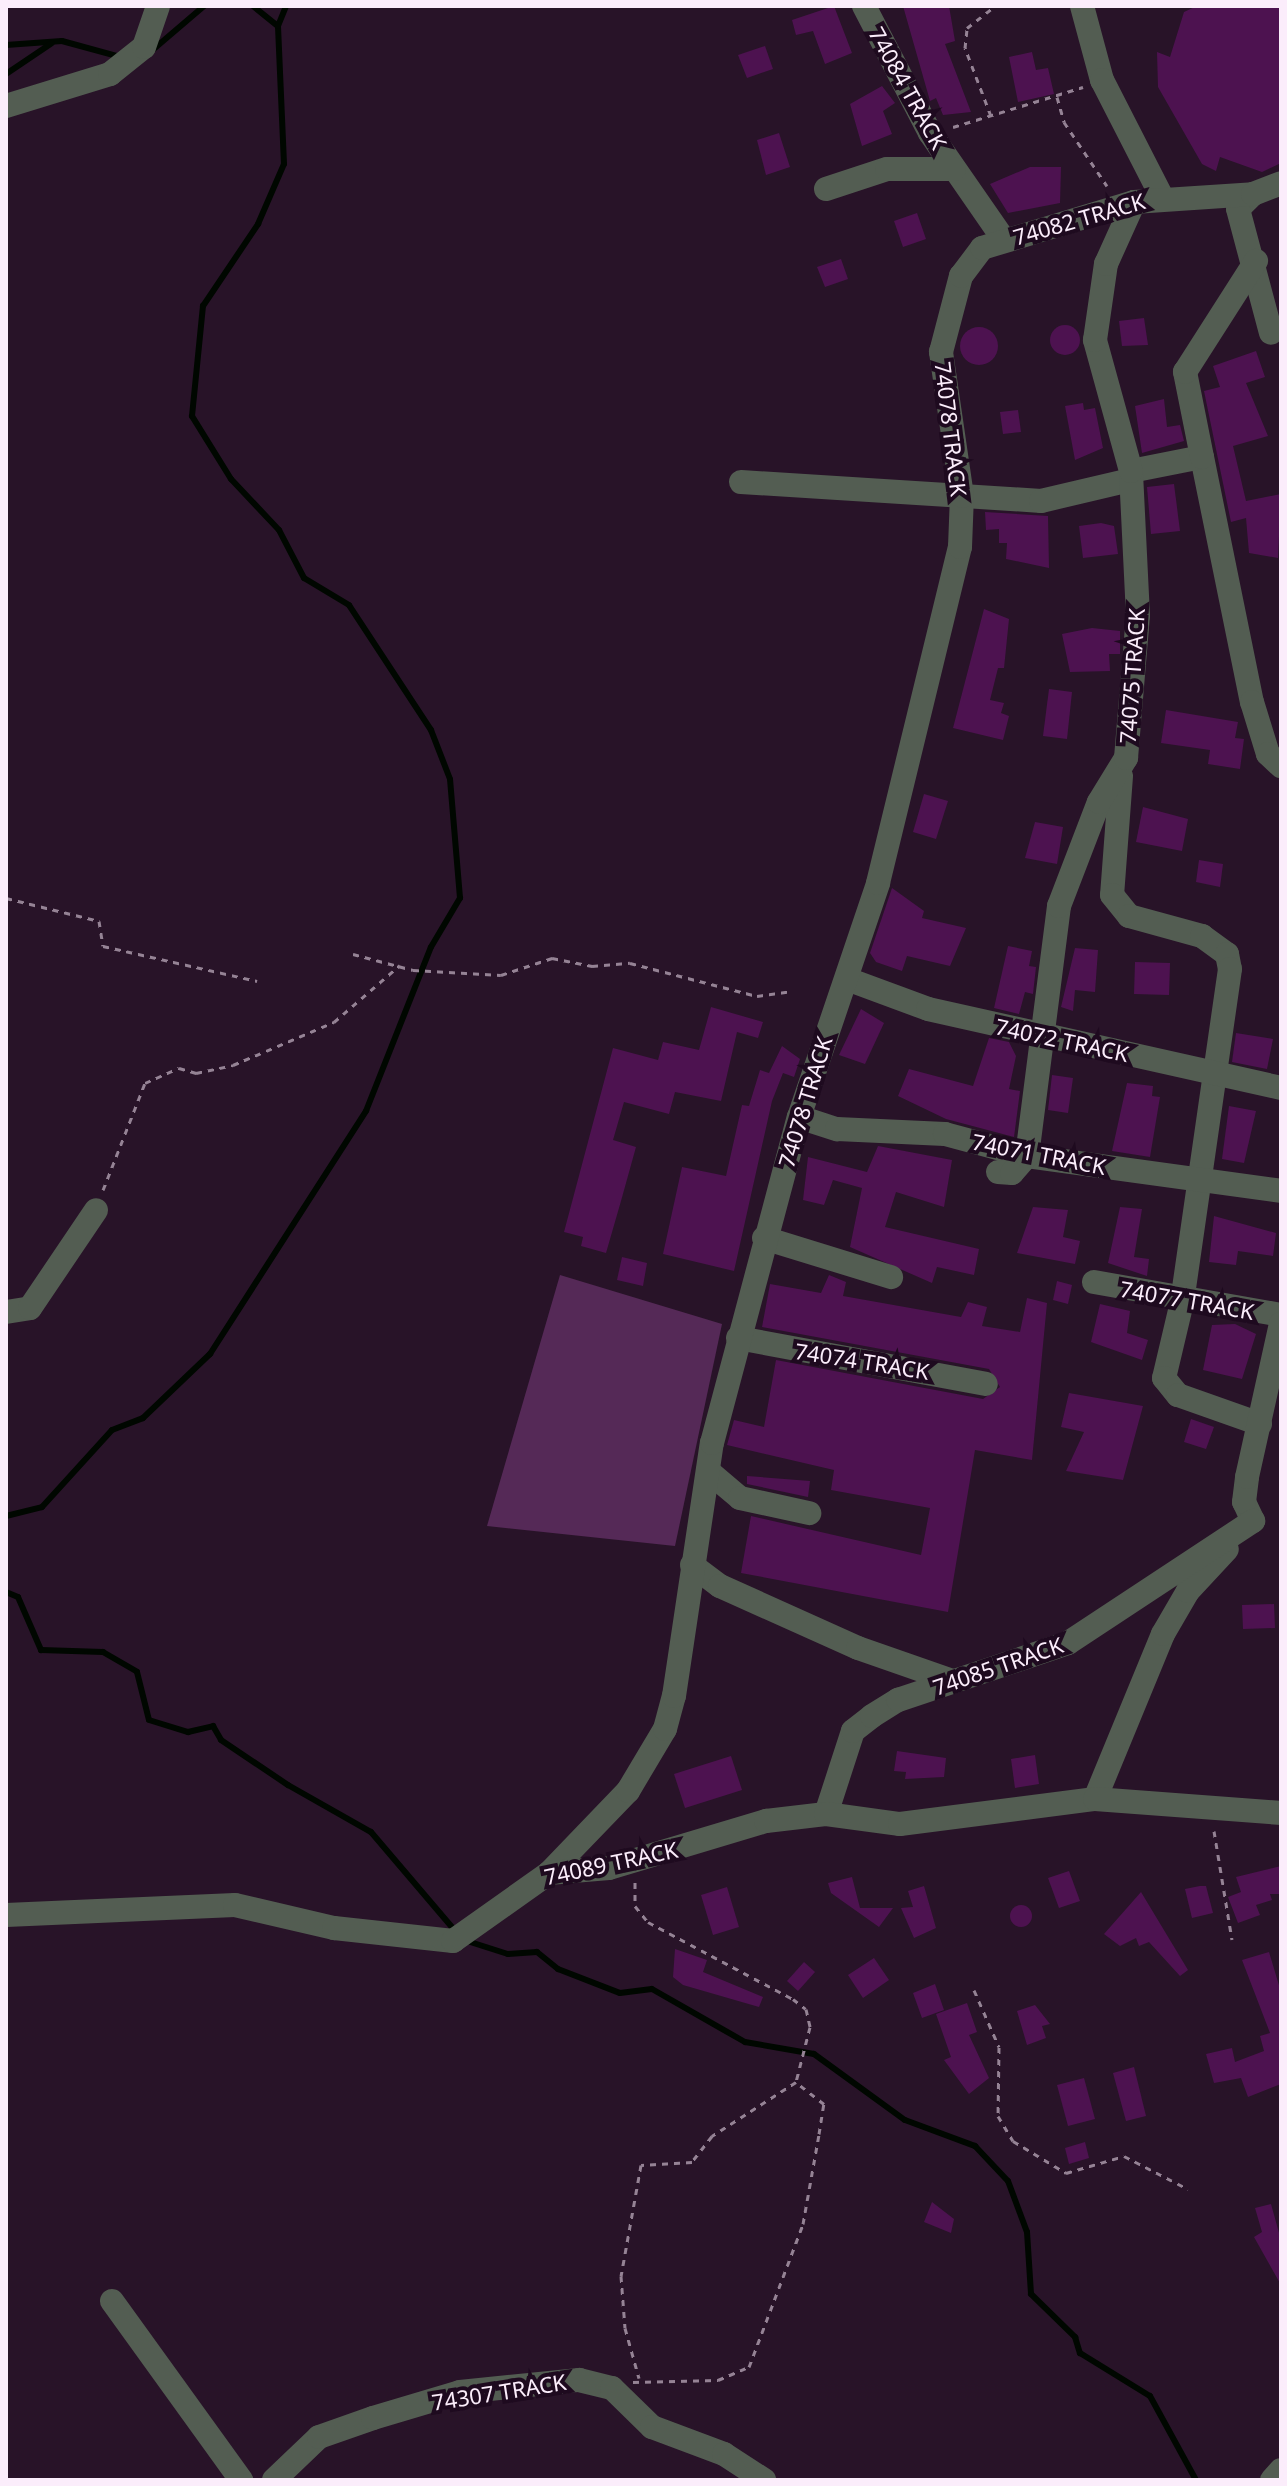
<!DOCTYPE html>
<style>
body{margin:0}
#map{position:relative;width:1287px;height:2486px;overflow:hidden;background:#281328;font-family:"Noto Sans",sans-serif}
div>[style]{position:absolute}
.green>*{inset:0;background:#552957}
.stream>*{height:6px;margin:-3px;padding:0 3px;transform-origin:3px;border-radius:3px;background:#000700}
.building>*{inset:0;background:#4d1250}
.round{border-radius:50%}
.path>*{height:3px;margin-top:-1.5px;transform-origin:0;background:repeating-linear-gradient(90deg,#958395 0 6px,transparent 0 12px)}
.minor>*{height:24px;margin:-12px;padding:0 12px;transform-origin:12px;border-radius:12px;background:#535d52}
span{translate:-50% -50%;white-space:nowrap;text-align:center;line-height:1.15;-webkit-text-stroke:8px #1e0a1f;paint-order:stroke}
.street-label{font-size:22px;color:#fbedfb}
.frame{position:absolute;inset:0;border:8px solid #fbedfb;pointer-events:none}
</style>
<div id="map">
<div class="green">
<i style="clip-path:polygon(560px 1275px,722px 1324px,675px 1546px,487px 1526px)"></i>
</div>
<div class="stream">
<i style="left:253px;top:6px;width:32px;rotate:39deg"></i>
<i style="left:6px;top:45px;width:56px;rotate:-4.1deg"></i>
<i style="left:62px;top:41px;width:64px;rotate:15.3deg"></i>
<i style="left:142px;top:59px;width:82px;rotate:-40.5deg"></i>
<i style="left:6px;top:74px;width:55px;rotate:-34deg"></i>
<i style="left:6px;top:1516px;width:37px;rotate:-14deg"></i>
<i style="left:42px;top:1507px;width:104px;rotate:-47.7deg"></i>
<i style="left:112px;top:1430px;width:33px;rotate:-21deg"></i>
<i style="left:143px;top:1418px;width:93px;rotate:-43.7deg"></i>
<i style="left:210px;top:1354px;width:289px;rotate:-57.3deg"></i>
<i style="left:366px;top:1111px;width:176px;rotate:-68.4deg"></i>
<i style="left:431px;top:947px;width:57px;rotate:-59.4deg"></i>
<i style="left:460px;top:898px;width:119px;rotate:-94.8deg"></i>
<i style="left:450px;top:779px;width:53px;rotate:-111.2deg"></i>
<i style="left:431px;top:730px;width:149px;rotate:-123.3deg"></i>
<i style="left:349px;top:605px;width:52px;rotate:-149deg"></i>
<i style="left:304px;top:578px;width:54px;rotate:-117.5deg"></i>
<i style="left:279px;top:530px;width:70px;rotate:-133.3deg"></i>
<i style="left:231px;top:479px;width:74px;rotate:-121.8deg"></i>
<i style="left:192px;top:416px;width:111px;rotate:-84.3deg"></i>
<i style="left:203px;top:306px;width:99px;rotate:-56.1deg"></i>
<i style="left:258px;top:224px;width:65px;rotate:-66.6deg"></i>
<i style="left:284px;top:164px;width:138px;rotate:-92.5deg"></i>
<i style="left:278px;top:26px;width:22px;rotate:-68deg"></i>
<i style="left:6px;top:1592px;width:13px;rotate:23deg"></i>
<i style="left:18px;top:1597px;width:58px;rotate:66.5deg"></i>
<i style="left:41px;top:1650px;width:62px;rotate:1.8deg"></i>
<i style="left:103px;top:1652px;width:39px;rotate:30deg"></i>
<i style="left:137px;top:1672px;width:49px;rotate:76deg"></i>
<i style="left:149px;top:1720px;width:41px;rotate:17.1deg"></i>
<i style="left:188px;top:1732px;width:26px;rotate:-13deg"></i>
<i style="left:213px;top:1726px;width:16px;rotate:60deg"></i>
<i style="left:221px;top:1740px;width:81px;rotate:33.9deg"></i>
<i style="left:288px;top:1785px;width:95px;rotate:29.5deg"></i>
<i style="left:371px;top:1832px;width:131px;rotate:49.6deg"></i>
<i style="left:464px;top:1940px;width:46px;rotate:17.7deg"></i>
<i style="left:508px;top:1954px;width:29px;rotate:-4deg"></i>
<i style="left:537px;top:1952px;width:27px;rotate:39deg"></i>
<i style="left:558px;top:1969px;width:66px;rotate:21.2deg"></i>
<i style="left:620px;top:1993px;width:32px;rotate:-7deg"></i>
<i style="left:652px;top:1989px;width:107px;rotate:29.7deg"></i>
<i style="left:745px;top:2042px;width:70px;rotate:9.9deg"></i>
<i style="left:814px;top:2054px;width:112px;rotate:36deg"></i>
<i style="left:905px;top:2120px;width:75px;rotate:20.4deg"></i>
<i style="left:975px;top:2146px;width:48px;rotate:46.7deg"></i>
<i style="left:1008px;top:2181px;width:54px;rotate:69.6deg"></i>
<i style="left:1027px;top:2232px;width:62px;rotate:86.3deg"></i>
<i style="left:1031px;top:2294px;width:62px;rotate:44.3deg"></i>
<i style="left:1075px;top:2337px;width:17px;rotate:73deg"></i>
<i style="left:1080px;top:2353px;width:82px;rotate:31.6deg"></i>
<i style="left:1150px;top:2396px;width:96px;rotate:61.3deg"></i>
</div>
<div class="building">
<i style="clip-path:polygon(834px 6px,852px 53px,825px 64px,813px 31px,796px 35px,792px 20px)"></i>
<i style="clip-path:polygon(903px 6px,949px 6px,955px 41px,945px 44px,971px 112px,943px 115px,936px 98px,930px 101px)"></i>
<i style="clip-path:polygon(1197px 6px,1281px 6px,1281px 163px,1262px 172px,1220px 157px,1216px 171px,1202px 164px,1158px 87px,1157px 52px,1170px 57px,1184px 12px)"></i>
<i style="clip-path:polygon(765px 46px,773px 69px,747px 78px,738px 55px)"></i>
<i style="clip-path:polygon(1032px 52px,1036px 70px,1048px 68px,1054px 94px,1018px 102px,1009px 57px)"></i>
<i style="clip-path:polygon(882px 86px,895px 103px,883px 111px,892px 134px,862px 146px,850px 104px)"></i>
<i style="clip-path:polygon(779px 133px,790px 167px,766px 175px,757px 140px)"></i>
<i style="clip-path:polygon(1030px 167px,1061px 167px,1060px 203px,1008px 213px,990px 184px)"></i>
<i style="clip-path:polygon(917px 213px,926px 239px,903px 247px,894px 221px)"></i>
<i style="clip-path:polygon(841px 259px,848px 279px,825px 287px,817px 267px)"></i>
<i style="clip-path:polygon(1144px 318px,1148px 345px,1122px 346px,1119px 321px)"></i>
<i class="round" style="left:1050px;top:325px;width:30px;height:30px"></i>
<i class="round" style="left:960px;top:327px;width:38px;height:38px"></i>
<i style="clip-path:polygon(1256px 351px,1265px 377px,1246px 383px,1268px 436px,1233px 446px,1246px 501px,1281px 494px,1278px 558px,1249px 553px,1246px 518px,1231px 522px,1204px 391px,1220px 387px,1213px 366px)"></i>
<i style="clip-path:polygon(1164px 399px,1167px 427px,1180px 425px,1184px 441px,1142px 453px,1135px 406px)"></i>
<i style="clip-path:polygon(1083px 403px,1084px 410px,1095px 408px,1103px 448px,1075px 460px,1065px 406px)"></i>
<i style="clip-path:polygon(1018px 410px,1021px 432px,1003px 434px,1000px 412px)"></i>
<i style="clip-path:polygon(1174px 484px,1180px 531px,1151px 534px,1147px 487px)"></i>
<i style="clip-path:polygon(985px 512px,1048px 516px,1049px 568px,1006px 559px,1007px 543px,999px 543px,999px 529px,986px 530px)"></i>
<i style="clip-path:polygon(1101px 523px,1114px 526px,1118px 554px,1083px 558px,1079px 526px)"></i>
<i style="clip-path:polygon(984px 609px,1009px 619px,1004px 668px,998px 668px,990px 700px,1004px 703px,1001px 713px,1009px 716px,1003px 740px,953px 728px)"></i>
<i style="clip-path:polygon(1092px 628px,1120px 631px,1120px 654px,1109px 654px,1110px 671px,1070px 672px,1062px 634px)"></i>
<i style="clip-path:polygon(1049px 689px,1072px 692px,1067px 739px,1043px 736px)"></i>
<i style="clip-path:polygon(1166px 710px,1238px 722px,1235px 738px,1244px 739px,1240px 769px,1208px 764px,1210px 750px,1161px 743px)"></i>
<i style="clip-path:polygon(924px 794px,948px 801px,936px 839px,913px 832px)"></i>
<i style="clip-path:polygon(1143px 807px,1188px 819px,1182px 851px,1136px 842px)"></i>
<i style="clip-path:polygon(1035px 822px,1063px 827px,1057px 864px,1025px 858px)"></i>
<i style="clip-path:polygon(1199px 860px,1223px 864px,1220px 887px,1196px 882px)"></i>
<i style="clip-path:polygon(892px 888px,924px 911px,922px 918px,966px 928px,950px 966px,907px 956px,902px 971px,876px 962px,870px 953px)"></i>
<i style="clip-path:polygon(1008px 946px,1032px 951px,1029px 966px,1036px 967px,1033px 994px,1025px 992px,1019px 1014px,994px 1008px)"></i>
<i style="clip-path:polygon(1075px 948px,1098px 950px,1095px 992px,1075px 990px,1073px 1011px,1061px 1007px)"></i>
<i style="clip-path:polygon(1135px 962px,1170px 963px,1169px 995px,1134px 994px)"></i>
<i style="clip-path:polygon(711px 1007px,763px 1022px,758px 1038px,737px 1032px,721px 1101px,675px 1092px,669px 1114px,624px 1102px,613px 1140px,636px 1147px,621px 1201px,606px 1253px,581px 1246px,583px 1237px,564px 1232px,613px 1048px,658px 1060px,663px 1042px,699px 1050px)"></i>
<i style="clip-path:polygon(861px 1009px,884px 1023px,865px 1064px,839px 1055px)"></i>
<i style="clip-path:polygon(1236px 1033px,1273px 1039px,1267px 1069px,1232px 1062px)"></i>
<i style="clip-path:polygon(989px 1038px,1009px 1042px,1016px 1056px,1009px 1089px,1020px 1091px,1014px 1137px,946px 1119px,898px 1096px,909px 1069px,973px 1086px)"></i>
<i style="clip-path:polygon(782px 1046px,800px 1059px,794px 1077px,783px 1073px,772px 1101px,734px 1271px,663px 1254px,682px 1167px,726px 1176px,742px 1105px,749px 1106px,760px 1070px,769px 1073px)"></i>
<i style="clip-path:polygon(1052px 1075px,1073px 1078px,1068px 1113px,1048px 1110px)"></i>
<i style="clip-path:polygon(1127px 1083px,1153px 1086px,1152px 1096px,1160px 1097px,1150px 1157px,1112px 1151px)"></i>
<i style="clip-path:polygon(1229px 1106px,1256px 1111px,1244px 1163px,1222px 1159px)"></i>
<i style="clip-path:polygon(878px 1146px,952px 1160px,944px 1207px,896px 1192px,885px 1227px,979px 1249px,974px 1275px,937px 1267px,932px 1283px,850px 1247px,862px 1188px,833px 1180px,824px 1205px,803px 1200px,808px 1157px,867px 1172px)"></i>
<i style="clip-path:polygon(1033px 1207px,1068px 1210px,1063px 1237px,1080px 1241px,1075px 1264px,1017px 1253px)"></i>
<i style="clip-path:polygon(1120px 1207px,1142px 1209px,1134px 1257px,1149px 1259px,1147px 1276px,1108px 1263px)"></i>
<i style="clip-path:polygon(1214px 1216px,1276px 1233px,1273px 1256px,1238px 1251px,1236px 1265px,1209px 1262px)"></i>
<i style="clip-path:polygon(622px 1257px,647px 1263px,643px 1286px,617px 1280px)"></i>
<i style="clip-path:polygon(829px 1275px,846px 1282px,843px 1296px,961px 1317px,968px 1302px,987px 1307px,982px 1326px,1020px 1332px,1027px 1298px,1047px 1303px,1032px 1460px,975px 1450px,948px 1612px,741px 1573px,751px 1516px,921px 1555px,930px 1508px,831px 1490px,834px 1470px,727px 1445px,734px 1420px,764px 1427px,776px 1360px,983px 1399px,1000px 1387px,989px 1369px,762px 1327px,770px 1284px,821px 1293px)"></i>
<i style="clip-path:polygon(1057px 1281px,1072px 1285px,1068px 1304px,1053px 1300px)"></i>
<i style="clip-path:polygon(1100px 1304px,1130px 1311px,1127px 1333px,1148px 1340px,1142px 1360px,1091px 1342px)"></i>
<i style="clip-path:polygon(1235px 1324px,1256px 1334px,1242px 1379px,1203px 1370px,1212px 1325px)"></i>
<i style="clip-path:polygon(1069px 1393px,1143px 1406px,1123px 1480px,1066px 1471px,1084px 1432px,1061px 1427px)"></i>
<i style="clip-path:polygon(1191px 1419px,1214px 1427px,1206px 1449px,1184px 1442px)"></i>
<i style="clip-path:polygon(747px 1476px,810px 1481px,808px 1497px,747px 1484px)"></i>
<i style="clip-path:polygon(1274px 1604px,1275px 1628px,1243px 1629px,1242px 1605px)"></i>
<i style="clip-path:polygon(897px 1751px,946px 1758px,944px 1777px,905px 1779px,906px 1772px,894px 1771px)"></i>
<i style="clip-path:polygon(1035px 1755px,1039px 1784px,1015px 1788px,1011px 1759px)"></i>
<i style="clip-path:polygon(731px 1756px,742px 1790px,685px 1808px,674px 1774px)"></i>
<i style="clip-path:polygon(1281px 1866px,1281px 1894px,1270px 1894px,1272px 1900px,1256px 1905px,1260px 1915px,1238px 1923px,1228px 1897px,1241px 1892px,1236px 1877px)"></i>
<i style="clip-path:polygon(1069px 1871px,1080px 1901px,1059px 1908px,1048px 1878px)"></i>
<i style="clip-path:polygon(852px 1877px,860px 1908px,893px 1908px,879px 1927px,831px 1893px,828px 1883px)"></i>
<i style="clip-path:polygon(924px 1886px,936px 1928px,914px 1938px,901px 1908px,913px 1907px,908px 1891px)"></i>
<i style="clip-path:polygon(1200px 1886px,1206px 1886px,1213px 1913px,1192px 1918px,1185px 1889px)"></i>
<i style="clip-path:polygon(727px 1887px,739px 1927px,713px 1935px,701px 1895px)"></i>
<i style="clip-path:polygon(1141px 1892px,1188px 1970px,1180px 1976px,1149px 1942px,1139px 1946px,1136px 1938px,1120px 1946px,1104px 1934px)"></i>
<i class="round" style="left:1010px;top:1905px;width:22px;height:22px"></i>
<i style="clip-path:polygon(675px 1949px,707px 1960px,703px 1972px,763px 1997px,759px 2007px,683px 1985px,673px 1977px)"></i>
<i style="clip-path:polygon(1269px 1952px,1281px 1992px,1281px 2084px,1248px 2097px,1241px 2078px,1214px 2083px,1206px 2054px,1232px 2048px,1235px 2062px,1264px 2051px,1260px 2036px,1270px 2033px,1242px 1960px)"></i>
<i style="clip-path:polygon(874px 1958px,889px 1980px,863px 1998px,848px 1975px)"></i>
<i style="clip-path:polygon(804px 1962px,815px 1972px,798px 1991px,787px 1981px)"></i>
<i style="clip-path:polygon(935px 1984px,944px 2010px,922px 2018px,913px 1993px)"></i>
<i style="clip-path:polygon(967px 2003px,977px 2032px,969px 2035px,989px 2078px,969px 2094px,944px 2060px,951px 2057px,936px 2014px)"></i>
<i style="clip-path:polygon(1035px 2005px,1050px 2024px,1042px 2026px,1046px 2038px,1027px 2045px,1017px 2011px)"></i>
<i style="clip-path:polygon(1134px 2067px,1146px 2116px,1126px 2121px,1113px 2073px)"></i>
<i style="clip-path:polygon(1084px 2078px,1095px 2119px,1068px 2126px,1057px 2085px)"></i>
<i style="clip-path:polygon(1085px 2142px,1089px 2158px,1069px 2164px,1065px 2148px)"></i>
<i style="clip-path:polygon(932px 2202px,954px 2219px,951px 2233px,924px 2222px)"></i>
<i style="clip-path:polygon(1271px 2204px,1281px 2240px,1281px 2285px,1254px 2237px,1262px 2232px,1255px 2208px)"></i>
</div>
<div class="path">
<i style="left:973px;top:6px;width:27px"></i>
<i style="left:1057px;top:97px;width:26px;rotate:74deg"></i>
<i style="left:1064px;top:122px;width:77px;rotate:56.1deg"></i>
<i style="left:991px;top:116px;width:73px;rotate:-110.9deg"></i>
<i style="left:965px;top:48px;width:20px;rotate:-84deg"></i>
<i style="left:967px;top:28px;width:33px;rotate:-38deg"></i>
<i style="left:953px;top:127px;width:136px;rotate:-17.1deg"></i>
<i style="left:6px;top:898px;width:96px;rotate:13.9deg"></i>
<i style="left:99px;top:921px;width:25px;rotate:81deg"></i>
<i style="left:103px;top:946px;width:158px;rotate:12.8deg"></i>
<i style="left:353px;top:954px;width:62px;rotate:14.9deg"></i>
<i style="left:413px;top:970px;width:88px;rotate:3.3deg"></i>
<i style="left:501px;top:975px;width:54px;rotate:-18.4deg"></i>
<i style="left:552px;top:958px;width:41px;rotate:11.3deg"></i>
<i style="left:592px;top:966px;width:38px;rotate:-5deg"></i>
<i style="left:630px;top:963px;width:131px;rotate:14.6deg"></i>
<i style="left:757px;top:996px;width:34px;rotate:-8deg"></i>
<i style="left:103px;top:1190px;width:115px;rotate:-68.6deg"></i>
<i style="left:145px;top:1083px;width:37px;rotate:-24deg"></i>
<i style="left:179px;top:1068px;width:18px;rotate:16deg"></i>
<i style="left:196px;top:1073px;width:38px;rotate:-12deg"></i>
<i style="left:233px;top:1065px;width:110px;rotate:-23.1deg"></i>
<i style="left:334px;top:1022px;width:87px;rotate:-40.8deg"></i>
<i style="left:1214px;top:1831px;width:110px;rotate:80.6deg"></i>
<i style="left:635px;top:1882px;width:24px;rotate:90deg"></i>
<i style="left:635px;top:1906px;width:21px;rotate:51deg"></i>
<i style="left:648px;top:1922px;width:164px;rotate:28deg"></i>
<i style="left:793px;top:1999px;width:16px;rotate:38deg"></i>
<i style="left:806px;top:2009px;width:18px;rotate:77deg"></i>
<i style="left:810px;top:2027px;width:57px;rotate:104.3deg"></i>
<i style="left:796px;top:2082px;width:100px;rotate:147.3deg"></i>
<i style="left:712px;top:2136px;width:33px;rotate:128deg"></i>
<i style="left:692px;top:2162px;width:51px;rotate:176.6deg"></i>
<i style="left:641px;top:2165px;width:113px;rotate:100.2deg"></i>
<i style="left:621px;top:2276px;width:52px;rotate:85.6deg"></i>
<i style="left:625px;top:2328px;width:52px;rotate:74.4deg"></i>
<i style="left:974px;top:1990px;width:62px;rotate:66.3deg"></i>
<i style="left:999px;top:2047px;width:69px;rotate:90.8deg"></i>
<i style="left:998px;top:2116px;width:29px;rotate:59deg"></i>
<i style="left:1013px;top:2141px;width:62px;rotate:31.1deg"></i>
<i style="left:1066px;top:2173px;width:60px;rotate:-16.3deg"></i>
<i style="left:1124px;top:2156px;width:72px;rotate:27.3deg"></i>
<i style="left:633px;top:2382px;width:85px;rotate:-1.3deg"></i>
<i style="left:718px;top:2380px;width:34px;rotate:-23deg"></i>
<i style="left:749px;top:2367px;width:153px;rotate:-69.3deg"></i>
<i style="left:803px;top:2224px;width:91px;rotate:-79.9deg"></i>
<i style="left:819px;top:2134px;width:30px;rotate:-81deg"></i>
<i style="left:824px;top:2104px;width:36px;rotate:-142deg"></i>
</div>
<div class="minor">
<i style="left:864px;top:6px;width:143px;rotate:62.5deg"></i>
<i style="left:930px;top:133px;width:130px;rotate:55.3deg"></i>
<i style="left:1082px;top:6px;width:77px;rotate:74.9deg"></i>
<i style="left:1102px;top:80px;width:131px;rotate:62.9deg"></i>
<i style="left:6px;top:106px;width:109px;rotate:-17.1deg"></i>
<i style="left:110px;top:74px;width:43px;rotate:-38.5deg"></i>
<i style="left:144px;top:47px;width:43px;rotate:-71.1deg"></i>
<i style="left:826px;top:189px;width:64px;rotate:-18.2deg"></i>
<i style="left:887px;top:169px;width:67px"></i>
<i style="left:1253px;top:194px;width:21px;rotate:135deg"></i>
<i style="left:1238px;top:209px;width:128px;rotate:75.1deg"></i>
<i style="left:1202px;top:457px;width:250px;rotate:78.5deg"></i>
<i style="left:1252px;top:702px;width:54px;rotate:72.9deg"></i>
<i style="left:1268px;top:754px;width:18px;rotate:43deg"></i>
<i style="left:1131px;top:471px;width:72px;rotate:-11.2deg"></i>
<i style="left:1202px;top:457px;width:87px;rotate:-101.3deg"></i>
<i style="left:1185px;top:372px;width:132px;rotate:-57.4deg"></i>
<i style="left:741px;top:482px;width:301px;rotate:3.6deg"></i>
<i style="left:1041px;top:501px;width:91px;rotate:-13.3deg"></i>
<i style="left:1121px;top:776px;width:119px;rotate:94.3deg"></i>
<i style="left:1112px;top:895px;width:27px;rotate:51deg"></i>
<i style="left:1129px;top:916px;width:76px;rotate:15.3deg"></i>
<i style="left:1202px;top:936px;width:31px;rotate:36deg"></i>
<i style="left:1227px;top:954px;width:15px;rotate:79deg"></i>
<i style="left:1230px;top:969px;width:336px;rotate:98.2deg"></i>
<i style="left:1182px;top:1302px;width:78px;rotate:103.3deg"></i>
<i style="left:1164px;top:1378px;width:22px;rotate:51deg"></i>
<i style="left:1178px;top:1395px;width:87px;rotate:19.5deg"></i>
<i style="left:847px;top:979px;width:86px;rotate:20.3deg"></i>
<i style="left:928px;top:1009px;width:362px;rotate:12.6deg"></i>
<i style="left:799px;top:1117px;width:40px;rotate:18deg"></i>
<i style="left:837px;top:1129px;width:108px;rotate:2.7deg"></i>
<i style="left:945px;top:1134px;width:85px;rotate:15deg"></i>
<i style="left:1027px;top:1156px;width:256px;rotate:7.8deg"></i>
<i style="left:998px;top:1172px;width:14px;rotate:4deg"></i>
<i style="left:1012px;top:1173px;width:23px;rotate:-49deg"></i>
<i style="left:1027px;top:1156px;width:252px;rotate:-82.7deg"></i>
<i style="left:1059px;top:906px;width:111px;rotate:-69deg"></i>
<i style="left:1099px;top:802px;width:52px;rotate:-58.5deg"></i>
<i style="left:1126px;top:758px;width:143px;rotate:-85.2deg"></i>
<i style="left:1138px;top:616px;width:145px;rotate:-92.8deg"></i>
<i style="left:1131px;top:471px;width:136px;rotate:-105.4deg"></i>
<i style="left:1095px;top:340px;width:77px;rotate:-81.8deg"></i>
<i style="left:1106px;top:264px;width:68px;rotate:-65.7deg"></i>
<i style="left:764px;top:1238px;width:133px;rotate:17.1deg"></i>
<i style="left:1094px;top:1282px;width:190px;rotate:10deg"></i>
<i style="left:6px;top:1312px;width:24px;rotate:-9deg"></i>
<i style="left:30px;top:1308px;width:118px;rotate:-56deg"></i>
<i style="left:738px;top:1338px;width:252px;rotate:10.5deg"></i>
<i style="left:708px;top:1471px;width:42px;rotate:40.2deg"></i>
<i style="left:740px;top:1498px;width:71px;rotate:12.3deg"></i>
<i style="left:1253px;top:1521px;width:21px;rotate:-115deg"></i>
<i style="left:1244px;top:1502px;width:25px;rotate:-83deg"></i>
<i style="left:1247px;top:1477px;width:157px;rotate:-77.5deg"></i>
<i style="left:692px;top:1565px;width:35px;rotate:37deg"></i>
<i style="left:720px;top:1586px;width:151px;rotate:24.2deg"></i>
<i style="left:858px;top:1648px;width:101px;rotate:19.2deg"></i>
<i style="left:1095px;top:1799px;width:178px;rotate:-67.6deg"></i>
<i style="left:1163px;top:1634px;width:50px;rotate:-59.8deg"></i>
<i style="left:1188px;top:1591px;width:57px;rotate:-47.1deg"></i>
<i style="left:826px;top:1814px;width:87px;rotate:-72deg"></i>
<i style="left:853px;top:1731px;width:24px;rotate:-38deg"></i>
<i style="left:872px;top:1716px;width:31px;rotate:-32deg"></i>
<i style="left:898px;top:1700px;width:179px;rotate:-18.5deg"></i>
<i style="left:1068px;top:1643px;width:222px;rotate:-33.4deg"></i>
<i style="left:549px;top:1873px;width:114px;rotate:-46.1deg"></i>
<i style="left:628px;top:1791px;width:72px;rotate:-59.2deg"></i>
<i style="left:665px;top:1729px;width:34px;rotate:-75deg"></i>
<i style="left:674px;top:1696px;width:256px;rotate:-81.5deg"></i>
<i style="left:712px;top:1443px;width:337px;rotate:-75.1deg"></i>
<i style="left:799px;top:1117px;width:247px;rotate:-71.3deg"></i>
<i style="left:878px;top:883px;width:346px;rotate:-76.3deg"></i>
<i style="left:960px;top:547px;width:51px;rotate:-87.8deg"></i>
<i style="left:962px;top:496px;width:146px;rotate:-98.3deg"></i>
<i style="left:941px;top:352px;width:79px;rotate:-75.3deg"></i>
<i style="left:961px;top:276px;width:35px;rotate:-53deg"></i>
<i style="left:982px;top:248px;width:159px;rotate:-16.8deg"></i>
<i style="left:1134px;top:202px;width:119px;rotate:-3.8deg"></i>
<i style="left:1253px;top:194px;width:30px;rotate:-21deg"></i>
<i style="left:6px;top:1915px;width:229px;rotate:-2.5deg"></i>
<i style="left:235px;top:1905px;width:102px;rotate:13.1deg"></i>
<i style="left:334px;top:1928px;width:120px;rotate:6.2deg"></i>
<i style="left:453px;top:1941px;width:118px;rotate:-35.3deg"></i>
<i style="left:549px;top:1873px;width:60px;rotate:-4.8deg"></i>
<i style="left:609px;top:1868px;width:164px;rotate:-16.7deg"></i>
<i style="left:766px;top:1821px;width:60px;rotate:-6.7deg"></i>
<i style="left:826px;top:1814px;width:75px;rotate:7.7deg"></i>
<i style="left:900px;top:1824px;width:197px;rotate:-7.3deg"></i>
<i style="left:1095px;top:1799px;width:187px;rotate:4.3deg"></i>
<i style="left:112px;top:2301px;width:221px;rotate:54.2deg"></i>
<i style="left:274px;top:2480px;width:62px;rotate:-43.7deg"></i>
<i style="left:319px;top:2437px;width:57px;rotate:-19.4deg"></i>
<i style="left:373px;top:2418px;width:91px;rotate:-16.6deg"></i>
<i style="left:460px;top:2392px;width:120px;rotate:-5.8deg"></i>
<i style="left:579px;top:2380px;width:34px;rotate:14deg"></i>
<i style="left:612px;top:2388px;width:56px;rotate:44.3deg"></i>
<i style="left:652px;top:2427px;width:77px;rotate:20.6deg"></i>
<i style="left:724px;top:2454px;width:48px;rotate:33deg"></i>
<i style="left:1272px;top:2480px;width:13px;rotate:-48deg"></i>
</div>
<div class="street-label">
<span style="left:908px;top:88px;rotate:61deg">74084 TRACK</span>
<span style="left:1079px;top:219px;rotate:-16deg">74082 TRACK</span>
<span style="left:951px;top:429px;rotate:83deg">74078 TRACK</span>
<span style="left:1132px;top:676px;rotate:-86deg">74075 TRACK</span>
<span style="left:1062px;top:1040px;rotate:12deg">74072 TRACK</span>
<span style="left:805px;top:1102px;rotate:-73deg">74078 TRACK</span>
<span style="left:1039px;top:1154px;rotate:11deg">74071 TRACK</span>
<span style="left:1187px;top:1300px;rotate:10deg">74077 TRACK</span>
<span style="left:862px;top:1361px;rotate:9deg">74074 TRACK</span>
<span style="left:998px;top:1666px;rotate:-19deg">74085 TRACK</span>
<span style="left:611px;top:1863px;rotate:-12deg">74089 TRACK</span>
<span style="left:499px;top:2392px;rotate:-9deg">74307 TRACK</span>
</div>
<div class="frame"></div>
</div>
